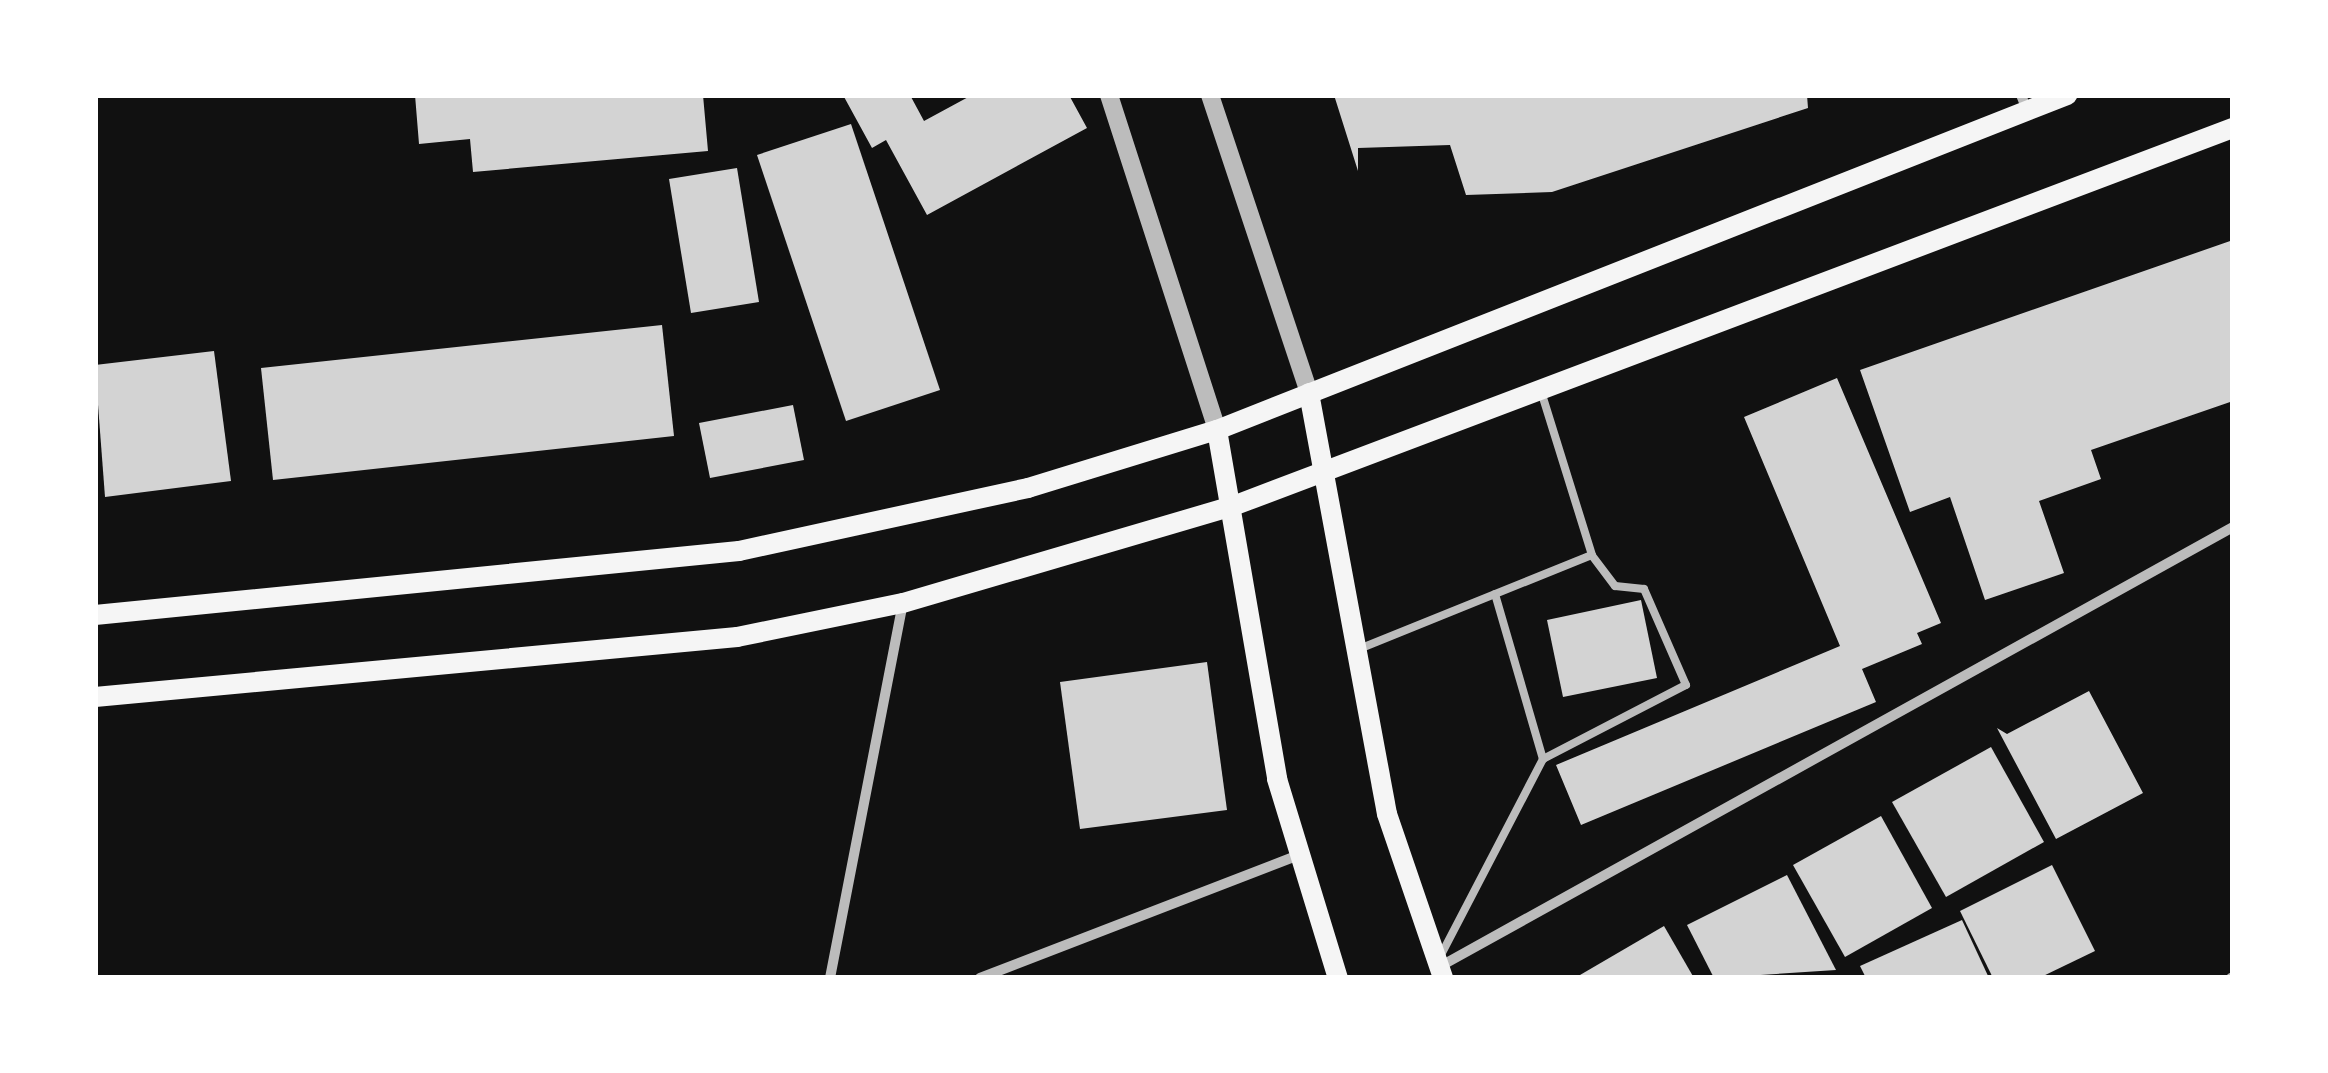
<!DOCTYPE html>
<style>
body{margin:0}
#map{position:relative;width:2328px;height:1073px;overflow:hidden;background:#111;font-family:"Nunito Sans",sans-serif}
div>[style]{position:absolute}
.building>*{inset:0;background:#d3d3d3}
.service>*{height:8px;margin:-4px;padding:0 4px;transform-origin:4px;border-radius:4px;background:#bcbcbc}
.minor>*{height:10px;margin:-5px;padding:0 5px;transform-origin:5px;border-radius:5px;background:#bcbcbc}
.tertiary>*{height:18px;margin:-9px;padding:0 9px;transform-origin:9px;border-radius:9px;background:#bcbcbc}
.secondary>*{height:20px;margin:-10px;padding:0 10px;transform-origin:10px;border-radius:10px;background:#f5f5f5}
span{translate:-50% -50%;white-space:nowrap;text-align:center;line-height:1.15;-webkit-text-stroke:8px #fff;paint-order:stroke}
.frame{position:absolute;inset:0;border:98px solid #fff;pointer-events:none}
</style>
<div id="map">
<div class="building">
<i style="clip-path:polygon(415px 95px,703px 95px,708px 151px,473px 172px,470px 139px,419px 144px)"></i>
<i style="clip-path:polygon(843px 95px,910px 95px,924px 121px,972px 95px,1069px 95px,1087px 128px,927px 215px,886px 140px,872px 148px)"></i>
<i style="clip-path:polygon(1334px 95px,1807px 95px,1808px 108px,1552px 192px,1466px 195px,1450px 145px,1358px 148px,1358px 171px)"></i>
<i style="clip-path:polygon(851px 124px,940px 390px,846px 421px,757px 155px)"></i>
<i style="clip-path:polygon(737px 168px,759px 302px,691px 313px,669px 179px)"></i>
<i style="clip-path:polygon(2233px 240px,2233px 401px,2091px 450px,2101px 479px,2039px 501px,2064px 573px,1985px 600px,1950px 497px,1910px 512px,1860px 370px)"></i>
<i style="clip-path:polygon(662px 325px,674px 436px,273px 480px,261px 368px)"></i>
<i style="clip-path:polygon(214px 351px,231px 481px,105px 497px,95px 365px)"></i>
<i style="clip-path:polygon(1837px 378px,1941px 623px,1917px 633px,1922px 644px,1862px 669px,1876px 702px,1581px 825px,1556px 765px,1840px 646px,1744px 417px)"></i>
<i style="clip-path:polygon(793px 405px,804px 460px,710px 478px,699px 423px)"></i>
<i style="clip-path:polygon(1641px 600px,1657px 678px,1563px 697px,1547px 620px)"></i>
<i style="clip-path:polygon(1207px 662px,1227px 810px,1080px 829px,1060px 682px)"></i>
<i style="clip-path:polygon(2089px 691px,2143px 793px,2056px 839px,1997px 728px,2007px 734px)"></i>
<i style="clip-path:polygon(1991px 747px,2044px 842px,1946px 897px,1892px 802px)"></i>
<i style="clip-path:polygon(1881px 816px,1932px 908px,1845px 957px,1793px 865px)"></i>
<i style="clip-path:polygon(2052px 865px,2095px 951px,2039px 978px,1993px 978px,1960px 911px)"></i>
<i style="clip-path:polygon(1787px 875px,1836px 970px,1714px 978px,1687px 925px)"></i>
<i style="clip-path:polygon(1962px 920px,1989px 978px,1866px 978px,1860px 966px)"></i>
<i style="clip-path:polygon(1664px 926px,1694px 978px,1581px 978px,1580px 975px)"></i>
</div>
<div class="service">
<i style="left:1495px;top:594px;width:172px;rotate:73.8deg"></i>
<i style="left:1359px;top:649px;width:251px;rotate:-22deg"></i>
<i style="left:1442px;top:953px;width:219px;rotate:-62.5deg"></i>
<i style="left:1543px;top:759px;width:161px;rotate:-27.4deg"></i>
<i style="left:1686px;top:685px;width:105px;rotate:-113.6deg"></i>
<i style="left:1644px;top:589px;width:29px;rotate:-174deg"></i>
<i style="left:1615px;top:586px;width:39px;rotate:-127deg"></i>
<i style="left:1592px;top:555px;width:172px;rotate:-107.3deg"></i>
</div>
<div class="minor">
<i style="left:2021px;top:95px;width:16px;rotate:68deg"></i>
<i style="left:1439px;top:967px;width:908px;rotate:-28.99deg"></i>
<i style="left:830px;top:978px;width:381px;rotate:-79deg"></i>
<i style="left:980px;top:978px;width:341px;rotate:-21.1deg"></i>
<i style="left:2231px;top:978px;width:2px;rotate:-27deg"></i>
</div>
<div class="tertiary">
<i style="left:1109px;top:95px;width:352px;rotate:72.1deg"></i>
<i style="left:1210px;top:95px;width:314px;rotate:71.6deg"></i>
</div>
<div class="secondary">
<i style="left:1309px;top:393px;width:428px;rotate:79.5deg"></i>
<i style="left:1387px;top:814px;width:173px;rotate:71.1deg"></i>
<i style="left:1217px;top:430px;width:354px;rotate:80.2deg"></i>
<i style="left:1277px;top:779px;width:208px;rotate:73deg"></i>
<i style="left:95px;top:615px;width:647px;rotate:-5.68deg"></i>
<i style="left:739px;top:551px;width:296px;rotate:-12.3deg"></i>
<i style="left:1028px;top:488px;width:198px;rotate:-17.1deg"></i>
<i style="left:1217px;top:430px;width:914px;rotate:-21.51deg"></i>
<i style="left:95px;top:697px;width:645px;rotate:-5.34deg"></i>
<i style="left:737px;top:637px;width:169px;rotate:-11.6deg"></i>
<i style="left:903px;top:603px;width:344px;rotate:-16.4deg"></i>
<i style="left:1233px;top:506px;width:1069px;rotate:-20.71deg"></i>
</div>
<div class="frame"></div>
</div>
